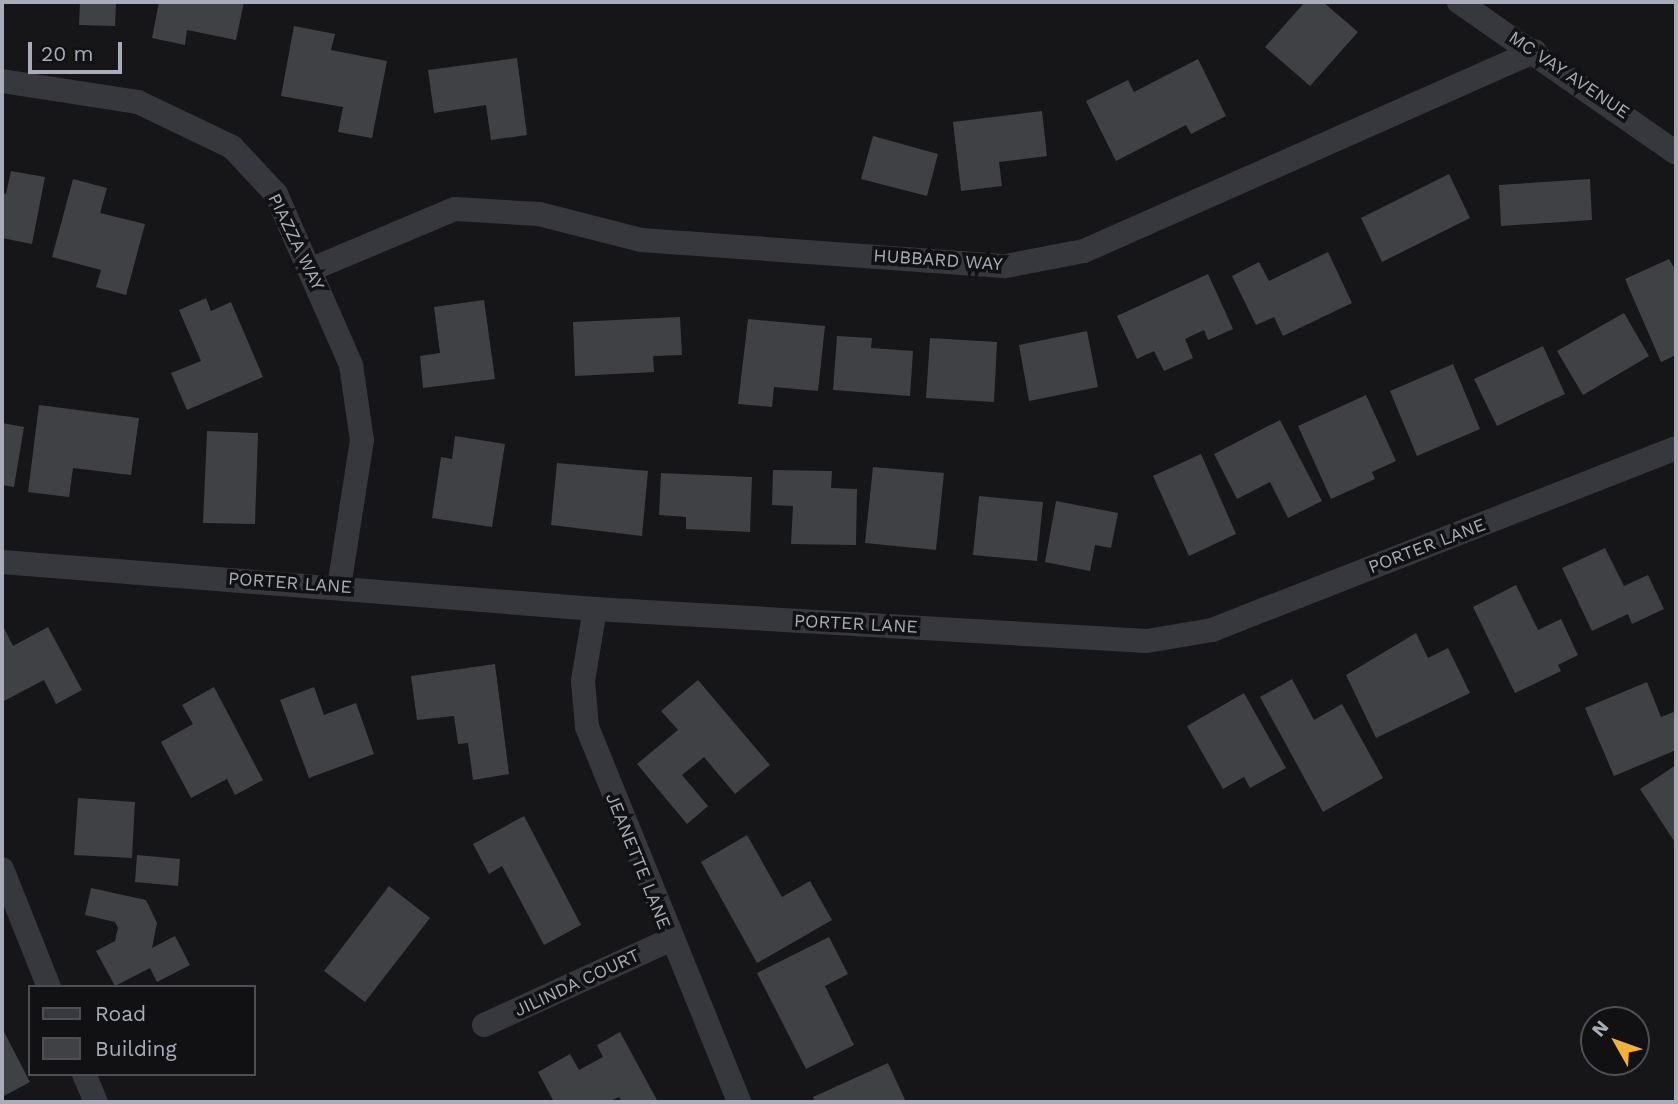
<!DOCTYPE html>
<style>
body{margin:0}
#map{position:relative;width:1678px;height:1104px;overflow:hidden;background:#161618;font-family:"Work Sans",sans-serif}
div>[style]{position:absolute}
.building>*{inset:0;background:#404145}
.street>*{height:24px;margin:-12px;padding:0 12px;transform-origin:12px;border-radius:12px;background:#37383d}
span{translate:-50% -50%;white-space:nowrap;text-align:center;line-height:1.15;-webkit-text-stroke:7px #111113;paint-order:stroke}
.street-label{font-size:18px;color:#a8adb8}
.frame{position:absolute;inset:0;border:4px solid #a8adb8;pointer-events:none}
.legend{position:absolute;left:28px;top:985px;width:228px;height:91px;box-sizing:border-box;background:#111113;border:2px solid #4d4f55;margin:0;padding:9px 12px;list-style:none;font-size:21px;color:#a8adb8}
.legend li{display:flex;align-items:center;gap:14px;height:35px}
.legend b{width:35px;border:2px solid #4d4f55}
.north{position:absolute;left:1580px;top:1006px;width:70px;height:70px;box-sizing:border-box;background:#111113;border:2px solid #4d4f55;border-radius:50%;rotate:310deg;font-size:19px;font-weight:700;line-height:28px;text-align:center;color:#a8adb8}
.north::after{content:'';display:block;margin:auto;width:24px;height:32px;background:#f2b134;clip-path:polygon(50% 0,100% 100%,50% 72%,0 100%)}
.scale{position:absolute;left:28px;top:42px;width:94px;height:32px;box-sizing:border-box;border:4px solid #a8adb8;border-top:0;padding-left:9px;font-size:21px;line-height:24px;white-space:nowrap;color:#a8adb8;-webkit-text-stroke:5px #111113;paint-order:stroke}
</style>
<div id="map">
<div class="building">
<i style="clip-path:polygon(80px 2px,116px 2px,115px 26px,79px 25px)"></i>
<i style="clip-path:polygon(159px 2px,244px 2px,236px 40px,187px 30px,185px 45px,152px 38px)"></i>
<i style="clip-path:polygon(1305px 2px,1323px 2px,1358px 32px,1310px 86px,1265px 47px)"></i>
<i style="clip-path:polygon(294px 26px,335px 34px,331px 50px,387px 61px,372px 138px,338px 132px,343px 107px,281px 96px)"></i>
<i style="clip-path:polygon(517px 58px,527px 135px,491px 140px,486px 105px,434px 113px,428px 70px)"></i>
<i style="clip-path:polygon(1198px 59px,1226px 116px,1191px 134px,1186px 125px,1116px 161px,1086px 101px,1128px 80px,1134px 92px)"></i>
<i style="clip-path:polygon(1042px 111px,1047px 156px,999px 162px,1002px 186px,961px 191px,953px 122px)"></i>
<i style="clip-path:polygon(873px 136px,938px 154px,927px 196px,861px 179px)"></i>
<i style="clip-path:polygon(11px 171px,45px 177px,32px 244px,2px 238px,2px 193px,6px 194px)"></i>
<i style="clip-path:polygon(1449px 174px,1470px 218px,1382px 262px,1361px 218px)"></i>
<i style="clip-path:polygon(73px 179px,107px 188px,100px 213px,145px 224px,126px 295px,96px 287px,101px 270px,52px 257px)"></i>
<i style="clip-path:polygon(1590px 179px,1592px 220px,1501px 226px,1499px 185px)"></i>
<i style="clip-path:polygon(1328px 252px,1352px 303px,1283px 336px,1274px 317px,1256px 325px,1232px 276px,1259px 262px,1269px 281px)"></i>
<i style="clip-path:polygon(1669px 259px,1676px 271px,1676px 355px,1661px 362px,1625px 279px)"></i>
<i style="clip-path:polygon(1208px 274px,1233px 329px,1208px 340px,1204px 330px,1185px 339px,1193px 358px,1164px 371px,1154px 351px,1137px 359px,1117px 316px)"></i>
<i style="clip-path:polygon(206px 298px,211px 311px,231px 302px,263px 377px,187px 410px,171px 373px,201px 361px,179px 310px)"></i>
<i style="clip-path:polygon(484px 300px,495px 379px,423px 388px,420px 356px,440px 353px,434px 307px)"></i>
<i style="clip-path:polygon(1624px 313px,1649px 356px,1583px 395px,1557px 351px)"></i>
<i style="clip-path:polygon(680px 317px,682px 355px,653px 356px,654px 372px,575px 376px,573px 322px)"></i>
<i style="clip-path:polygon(748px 319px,825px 326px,818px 391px,774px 387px,772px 407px,738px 404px)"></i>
<i style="clip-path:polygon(1087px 331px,1098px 387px,1029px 401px,1019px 345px)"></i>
<i style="clip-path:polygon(837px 336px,872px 338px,871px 348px,913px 351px,910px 396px,833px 390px)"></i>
<i style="clip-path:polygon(930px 338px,997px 342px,994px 402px,926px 398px)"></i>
<i style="clip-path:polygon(1543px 346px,1565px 394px,1497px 426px,1474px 379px)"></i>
<i style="clip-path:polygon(1453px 364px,1480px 429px,1417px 456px,1390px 391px)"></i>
<i style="clip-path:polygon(1366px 395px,1396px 461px,1372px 472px,1375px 479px,1331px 499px,1298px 426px)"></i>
<i style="clip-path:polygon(39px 405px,139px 418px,131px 475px,73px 468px,69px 497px,28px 492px)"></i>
<i style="clip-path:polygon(1280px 420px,1322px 501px,1288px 518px,1270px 482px,1237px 499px,1214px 454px)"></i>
<i style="clip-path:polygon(2px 423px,24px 427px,14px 487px,2px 485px)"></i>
<i style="clip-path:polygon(207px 431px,258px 433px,255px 524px,203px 523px)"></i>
<i style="clip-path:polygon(455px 436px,505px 444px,492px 527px,432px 518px,441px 457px,452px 459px)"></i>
<i style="clip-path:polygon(1201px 454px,1236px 534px,1189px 556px,1153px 476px)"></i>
<i style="clip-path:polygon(557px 463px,648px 471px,642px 536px,551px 525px)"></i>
<i style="clip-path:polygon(873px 467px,944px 473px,936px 550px,865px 543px)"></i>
<i style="clip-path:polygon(773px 470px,832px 471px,831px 488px,857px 489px,856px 545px,791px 544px,793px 506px,772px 505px)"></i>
<i style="clip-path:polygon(661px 473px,752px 477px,750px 532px,686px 529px,686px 517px,659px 515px)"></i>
<i style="clip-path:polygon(979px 496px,1043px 502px,1037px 561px,973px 555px)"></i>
<i style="clip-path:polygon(1056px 501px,1118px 513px,1111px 548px,1095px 545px,1090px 571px,1045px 562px)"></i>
<i style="clip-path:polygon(1605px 548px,1624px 586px,1648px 575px,1664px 609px,1632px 624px,1628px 614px,1592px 631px,1562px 568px)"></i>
<i style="clip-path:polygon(1516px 585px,1538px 630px,1561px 619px,1578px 655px,1558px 665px,1561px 671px,1515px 693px,1473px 607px)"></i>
<i style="clip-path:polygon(2px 624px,13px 646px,48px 627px,82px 690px,56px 704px,44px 680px,2px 702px)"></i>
<i style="clip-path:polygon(1416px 633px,1428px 658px,1448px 648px,1470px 693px,1376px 738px,1346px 675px)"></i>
<i style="clip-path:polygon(495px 664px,509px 774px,473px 780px,468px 743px,458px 744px,454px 716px,417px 720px,411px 676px)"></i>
<i style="clip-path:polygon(1292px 679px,1314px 720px,1342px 704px,1383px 778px,1323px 812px,1260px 697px)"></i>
<i style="clip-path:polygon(698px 680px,770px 765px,735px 794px,704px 757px,682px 775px,708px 806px,687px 824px,637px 764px,678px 730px,661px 711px)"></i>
<i style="clip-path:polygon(1647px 682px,1661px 717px,1676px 711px,1676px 750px,1614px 776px,1585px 708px)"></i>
<i style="clip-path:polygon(214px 687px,263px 780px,235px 795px,227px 779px,191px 798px,161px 742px,193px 724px,182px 705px)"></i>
<i style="clip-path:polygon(314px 687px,324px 715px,356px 703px,374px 754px,309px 778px,280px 700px)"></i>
<i style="clip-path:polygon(1244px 693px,1286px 768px,1250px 788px,1244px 777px,1223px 789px,1187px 726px)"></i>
<i style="clip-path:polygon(1676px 765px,1676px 844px,1640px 789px)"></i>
<i style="clip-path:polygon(78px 798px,135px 802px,132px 858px,74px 855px)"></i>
<i style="clip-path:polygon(524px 816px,581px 925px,544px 945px,502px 866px,489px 874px,473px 844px)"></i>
<i style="clip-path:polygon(747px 835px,782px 897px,810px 881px,832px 920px,757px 963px,701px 862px)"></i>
<i style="clip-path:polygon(137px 855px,180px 859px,178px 886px,135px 882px)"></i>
<i style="clip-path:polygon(389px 886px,430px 918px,365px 1002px,324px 971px)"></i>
<i style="clip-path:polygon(91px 888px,146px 900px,157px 923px,152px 948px,175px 936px,190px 965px,157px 982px,150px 968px,115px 986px,96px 951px,115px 941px,118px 928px,115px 922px,85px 915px)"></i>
<i style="clip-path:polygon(829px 937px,848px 974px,825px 986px,854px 1045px,806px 1069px,757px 973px)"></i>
<i style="clip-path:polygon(2px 1028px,30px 1082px,2px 1097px)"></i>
<i style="clip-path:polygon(620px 1032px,658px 1102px,622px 1102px,619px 1097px,608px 1102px,554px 1102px,538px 1072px,570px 1054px,579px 1070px,603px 1057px,597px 1045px)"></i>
<i style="clip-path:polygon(888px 1063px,906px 1102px,815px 1102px,813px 1097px)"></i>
</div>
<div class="street">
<i style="left:1459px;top:2px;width:264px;rotate:34.8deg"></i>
<i style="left:2px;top:81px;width:138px;rotate:8.8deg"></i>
<i style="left:138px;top:102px;width:104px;rotate:25.6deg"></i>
<i style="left:232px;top:147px;width:64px;rotate:46.9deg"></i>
<i style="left:276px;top:194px;width:187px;rotate:66.3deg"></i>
<i style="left:351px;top:365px;width:76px;rotate:81.7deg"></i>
<i style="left:362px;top:440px;width:149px;rotate:98.9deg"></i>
<i style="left:312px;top:269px;width:155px;rotate:-22.8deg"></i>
<i style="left:455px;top:209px;width:84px;rotate:3.4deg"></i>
<i style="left:539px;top:214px;width:105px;rotate:14.3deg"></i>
<i style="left:641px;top:240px;width:366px;rotate:4.1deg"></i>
<i style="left:1006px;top:266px;width:79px;rotate:-10.9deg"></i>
<i style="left:1084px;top:251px;width:493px;rotate:-23.9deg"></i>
<i style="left:2px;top:562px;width:595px;rotate:4.53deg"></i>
<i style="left:595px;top:609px;width:553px;rotate:3.32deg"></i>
<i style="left:1147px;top:641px;width:66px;rotate:-9.6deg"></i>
<i style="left:1212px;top:630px;width:498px;rotate:-21.4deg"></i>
<i style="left:595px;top:609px;width:73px;rotate:99.5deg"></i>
<i style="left:583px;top:681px;width:46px;rotate:85deg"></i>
<i style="left:587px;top:727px;width:405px;rotate:67.9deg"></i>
<i style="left:2px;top:869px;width:127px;rotate:68.3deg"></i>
<i style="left:484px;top:1025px;width:205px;rotate:-24.6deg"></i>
<i style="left:84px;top:1074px;width:30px;rotate:67deg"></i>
</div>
<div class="street-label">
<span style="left:1569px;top:75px;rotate:34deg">MC VAY AVENUE</span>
<span style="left:296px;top:242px;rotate:64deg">PIAZZA WAY</span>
<span style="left:938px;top:260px;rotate:4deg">HUBBARD WAY</span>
<span style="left:1427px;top:546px;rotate:-21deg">PORTER LANE</span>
<span style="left:290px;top:583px;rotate:4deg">PORTER LANE</span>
<span style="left:856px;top:624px;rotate:3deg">PORTER LANE</span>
<span style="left:638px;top:861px;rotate:68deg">JEANETTE LANE</span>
<span style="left:577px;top:983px;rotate:-25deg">JILINDA COURT</span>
</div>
<div class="frame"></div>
<ul class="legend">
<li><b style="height:9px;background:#37383d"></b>Road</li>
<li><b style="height:19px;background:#404145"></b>Building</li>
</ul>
<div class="north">N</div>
<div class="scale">20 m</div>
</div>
